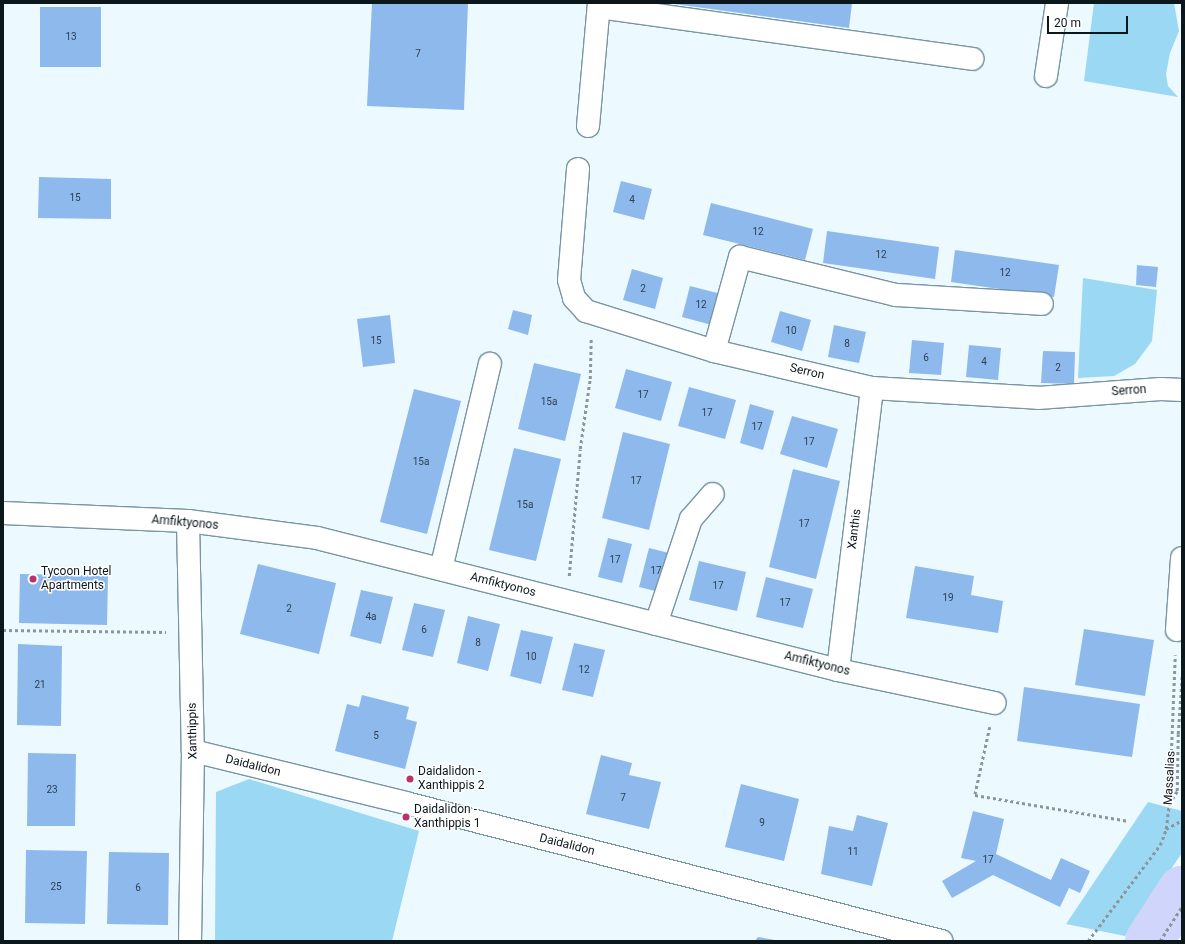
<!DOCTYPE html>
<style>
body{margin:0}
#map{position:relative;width:1185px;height:944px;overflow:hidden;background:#ecf9fe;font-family:Roboto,sans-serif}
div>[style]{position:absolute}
.green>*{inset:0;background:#9bd8f3}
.river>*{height:48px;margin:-24px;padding:0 24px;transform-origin:24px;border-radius:24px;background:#d0d5fb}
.building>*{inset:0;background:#8eb9ed}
.path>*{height:2.5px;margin-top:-1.25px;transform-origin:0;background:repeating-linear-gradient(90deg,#8a969b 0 3px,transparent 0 6px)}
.roads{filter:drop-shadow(1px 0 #7895a2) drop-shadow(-1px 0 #7895a2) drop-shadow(0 1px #7895a2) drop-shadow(0 -1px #7895a2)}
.minor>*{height:22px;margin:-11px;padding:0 11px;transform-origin:11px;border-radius:11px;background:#fff}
.dots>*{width:11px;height:11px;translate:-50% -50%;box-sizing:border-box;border:2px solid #fff;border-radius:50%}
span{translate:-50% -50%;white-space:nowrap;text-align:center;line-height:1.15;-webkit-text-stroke:3px #fff;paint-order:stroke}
.number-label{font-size:10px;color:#2c4050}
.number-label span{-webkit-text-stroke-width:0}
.street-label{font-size:12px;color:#0c171c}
.poi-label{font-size:12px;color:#0c171c}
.left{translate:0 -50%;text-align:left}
.frame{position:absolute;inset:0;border:4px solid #0c171c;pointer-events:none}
.scale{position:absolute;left:1047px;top:16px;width:81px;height:18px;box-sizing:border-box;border:2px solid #0c171c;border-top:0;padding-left:5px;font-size:12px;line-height:14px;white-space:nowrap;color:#0c171c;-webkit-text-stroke:3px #fff;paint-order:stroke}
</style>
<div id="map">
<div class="green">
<i style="clip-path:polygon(1094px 3px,1174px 3px,1179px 31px,1170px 53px,1166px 74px,1168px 86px,1178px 97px,1084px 81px)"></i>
<i style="clip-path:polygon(1083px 278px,1157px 290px,1152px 341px,1135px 364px,1114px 376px,1078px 378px)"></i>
<i style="clip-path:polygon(249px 779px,419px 831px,392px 941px,215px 941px,216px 792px)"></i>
<i style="clip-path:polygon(1148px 802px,1182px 811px,1182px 853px,1125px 936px,1066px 924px)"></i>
</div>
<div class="river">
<i style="left:1149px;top:941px;width:61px;rotate:-57.1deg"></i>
</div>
<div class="building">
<i style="clip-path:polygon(372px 3px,468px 3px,464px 110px,367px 106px)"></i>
<i style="clip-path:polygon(667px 3px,852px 3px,849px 28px)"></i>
<i style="clip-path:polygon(40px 7px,101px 7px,101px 67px,40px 67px)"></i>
<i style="clip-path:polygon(39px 177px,111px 179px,111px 219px,38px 218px)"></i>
<i style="clip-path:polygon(621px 181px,652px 189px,644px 220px,613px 212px)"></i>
<i style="clip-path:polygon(711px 203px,813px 229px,805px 260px,703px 235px)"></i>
<i style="clip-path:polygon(827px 231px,939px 247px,935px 279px,823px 263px)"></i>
<i style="clip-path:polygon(955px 250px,1059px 265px,1054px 297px,951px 282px)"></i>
<i style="clip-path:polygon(1137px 265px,1158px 267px,1156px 287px,1136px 285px)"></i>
<i style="clip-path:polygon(632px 269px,663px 278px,655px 309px,623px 300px)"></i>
<i style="clip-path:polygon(690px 286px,721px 294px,712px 325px,682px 317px)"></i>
<i style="clip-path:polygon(513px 310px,532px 315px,528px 335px,508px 329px)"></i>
<i style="clip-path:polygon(780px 311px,811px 320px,802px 351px,771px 342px)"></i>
<i style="clip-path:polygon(390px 315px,395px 363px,363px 367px,357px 319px)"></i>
<i style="clip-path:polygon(834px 325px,866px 332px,859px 363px,828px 357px)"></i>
<i style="clip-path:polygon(912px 340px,944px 343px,941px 375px,909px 373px)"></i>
<i style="clip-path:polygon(969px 345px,1001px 348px,998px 380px,966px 377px)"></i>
<i style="clip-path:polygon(1043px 351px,1075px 352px,1074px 384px,1041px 383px)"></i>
<i style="clip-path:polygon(534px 363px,581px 374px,565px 441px,518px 429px)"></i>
<i style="clip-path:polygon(626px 369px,672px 382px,661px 421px,615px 408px)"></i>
<i style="clip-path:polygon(689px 387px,736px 400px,725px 439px,678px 426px)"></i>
<i style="clip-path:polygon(414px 389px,461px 401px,427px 534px,380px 522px)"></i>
<i style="clip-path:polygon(750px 404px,774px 411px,763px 450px,740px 443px)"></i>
<i style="clip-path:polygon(792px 416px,838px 429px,827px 468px,780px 454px)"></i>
<i style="clip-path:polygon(623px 432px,670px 444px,649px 530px,602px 518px)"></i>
<i style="clip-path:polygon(514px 448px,561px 459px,536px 561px,489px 550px)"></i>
<i style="clip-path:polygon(793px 469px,840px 481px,816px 579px,769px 567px)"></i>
<i style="clip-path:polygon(608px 538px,632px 544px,622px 583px,598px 577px)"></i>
<i style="clip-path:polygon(649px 548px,673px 554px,663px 593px,639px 587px)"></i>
<i style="clip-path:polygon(699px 561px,746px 572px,737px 611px,689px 600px)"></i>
<i style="clip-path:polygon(258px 564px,336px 583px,319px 654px,240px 634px)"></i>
<i style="clip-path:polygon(915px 566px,974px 576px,971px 595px,1003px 601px,998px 633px,906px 618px)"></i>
<i style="clip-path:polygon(20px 574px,108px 576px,107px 625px,19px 623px)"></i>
<i style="clip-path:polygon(766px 577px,813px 589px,803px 628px,756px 617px)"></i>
<i style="clip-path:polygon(361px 590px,393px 597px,381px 644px,350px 636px)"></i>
<i style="clip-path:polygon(414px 603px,445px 610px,433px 657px,402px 650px)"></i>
<i style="clip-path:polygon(468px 616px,500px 624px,488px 671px,457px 663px)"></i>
<i style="clip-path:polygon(1084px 629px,1154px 640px,1145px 696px,1075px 685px)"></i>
<i style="clip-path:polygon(521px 630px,553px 637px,541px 684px,510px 676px)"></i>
<i style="clip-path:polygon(574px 643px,605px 650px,593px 697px,562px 690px)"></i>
<i style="clip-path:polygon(18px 644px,62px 646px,61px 726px,17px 725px)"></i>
<i style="clip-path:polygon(1024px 687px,1140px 704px,1132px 757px,1017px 741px)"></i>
<i style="clip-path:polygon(362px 695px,409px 707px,406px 719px,417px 722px,405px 769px,335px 751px,347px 704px,359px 707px)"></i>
<i style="clip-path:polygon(28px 753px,76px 754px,75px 826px,27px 826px)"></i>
<i style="clip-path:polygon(601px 755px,632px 763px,629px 775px,661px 782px,649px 829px,586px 814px)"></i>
<i style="clip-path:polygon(741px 784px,799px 799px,784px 861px,725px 847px)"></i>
<i style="clip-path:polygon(973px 811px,1004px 819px,996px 854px,1051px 880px,1061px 858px,1090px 871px,1080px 893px,1069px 888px,1060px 907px,993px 875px,952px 898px,942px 881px,976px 861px,961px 858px)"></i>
<i style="clip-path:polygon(857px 815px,888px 823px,872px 886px,821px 874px,829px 826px,853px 831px)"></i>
<i style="clip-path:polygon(26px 850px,87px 851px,85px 924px,25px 923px)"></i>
<i style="clip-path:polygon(109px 852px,169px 853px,168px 925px,107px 924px)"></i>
<i style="clip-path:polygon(758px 937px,775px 940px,774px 941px,755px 941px)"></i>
</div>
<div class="path">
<i style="left:569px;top:576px;width:127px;rotate:-85deg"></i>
<i style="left:580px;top:449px;width:71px;rotate:-81.9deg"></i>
<i style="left:590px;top:379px;width:41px;rotate:-88.6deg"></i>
<i style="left:3px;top:630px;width:163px;rotate:0.7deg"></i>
<i style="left:990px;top:727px;width:70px;rotate:102.4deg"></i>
<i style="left:975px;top:795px;width:156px;rotate:9.6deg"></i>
<i style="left:1169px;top:804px;width:15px;rotate:-58deg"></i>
<i style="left:1177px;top:791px;width:57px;rotate:-89deg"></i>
<i style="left:1178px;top:734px;width:59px;rotate:-86.1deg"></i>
<i style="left:1166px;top:829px;width:18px;rotate:-29deg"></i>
<i style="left:1088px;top:941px;width:120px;rotate:-53.1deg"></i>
<i style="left:1160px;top:845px;width:17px;rotate:-69deg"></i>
<i style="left:1166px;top:829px;width:23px;rotate:-83deg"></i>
<i style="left:1169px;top:806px;width:151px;rotate:-87.7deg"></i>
<i style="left:1160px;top:941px;width:41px;rotate:-57.8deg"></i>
</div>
<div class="roads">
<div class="minor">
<i style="left:599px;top:7px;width:377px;rotate:7.9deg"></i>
<i style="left:1046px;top:76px;width:74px;rotate:-81.4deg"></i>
<i style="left:588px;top:126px;width:123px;rotate:-84.9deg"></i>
<i style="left:578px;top:169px;width:111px;rotate:94.6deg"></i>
<i style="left:569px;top:280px;width:19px;rotate:74deg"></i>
<i style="left:574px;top:298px;width:18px;rotate:47deg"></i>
<i style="left:586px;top:311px;width:134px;rotate:17.4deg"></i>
<i style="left:714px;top:351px;width:162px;rotate:13.2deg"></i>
<i style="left:872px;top:388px;width:166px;rotate:3.4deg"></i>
<i style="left:1038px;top:398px;width:123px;rotate:-4.2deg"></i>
<i style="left:1161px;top:389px;width:21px;rotate:3deg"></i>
<i style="left:714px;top:351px;width:98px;rotate:-74.5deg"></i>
<i style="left:740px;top:257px;width:161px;rotate:13.7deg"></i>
<i style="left:896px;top:295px;width:146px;rotate:3.5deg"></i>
<i style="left:3px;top:513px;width:185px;rotate:2.5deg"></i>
<i style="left:188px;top:521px;width:130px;rotate:7.5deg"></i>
<i style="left:317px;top:538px;width:537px;rotate:14.22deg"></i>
<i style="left:838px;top:670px;width:160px;rotate:11.9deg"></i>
<i style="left:188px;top:521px;width:230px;rotate:88.8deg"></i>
<i style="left:193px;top:751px;width:190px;rotate:90.9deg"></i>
<i style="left:441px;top:569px;width:211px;rotate:-76.6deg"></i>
<i style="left:656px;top:624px;width:111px;rotate:-71.6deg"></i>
<i style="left:691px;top:519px;width:33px;rotate:-49deg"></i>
<i style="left:1177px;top:630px;width:72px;rotate:-86deg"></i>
<i style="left:838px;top:670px;width:284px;rotate:-83.1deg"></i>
<i style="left:193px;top:751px;width:219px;rotate:13.7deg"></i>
<i style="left:406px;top:803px;width:553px;rotate:14.46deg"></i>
</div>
</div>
<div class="dots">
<i style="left:33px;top:579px;background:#ba316f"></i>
<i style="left:410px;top:779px;background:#ba316f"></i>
<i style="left:406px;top:817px;background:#ba316f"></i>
</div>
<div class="number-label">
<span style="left:71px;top:37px">13</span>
<span style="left:418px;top:54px">7</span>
<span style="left:75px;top:198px">15</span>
<span style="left:632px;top:200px">4</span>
<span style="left:758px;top:232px">12</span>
<span style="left:881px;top:255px">12</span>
<span style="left:1005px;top:273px">12</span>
<span style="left:643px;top:289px">2</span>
<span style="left:701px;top:305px">12</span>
<span style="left:791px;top:331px">10</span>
<span style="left:376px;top:341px">15</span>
<span style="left:847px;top:344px">8</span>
<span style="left:926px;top:358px">6</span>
<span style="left:984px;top:362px">4</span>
<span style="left:1058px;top:368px">2</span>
<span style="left:643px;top:395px">17</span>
<span style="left:549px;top:402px">15a</span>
<span style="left:707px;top:413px">17</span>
<span style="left:757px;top:427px">17</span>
<span style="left:809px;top:442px">17</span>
<span style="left:421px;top:462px">15a</span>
<span style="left:636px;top:481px">17</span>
<span style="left:525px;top:505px">15a</span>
<span style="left:804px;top:524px">17</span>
<span style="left:615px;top:560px">17</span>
<span style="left:656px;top:571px">17</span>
<span style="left:718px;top:586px">17</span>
<span style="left:948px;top:598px">19</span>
<span style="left:785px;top:603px">17</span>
<span style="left:289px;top:609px">2</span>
<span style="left:371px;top:617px">4a</span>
<span style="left:424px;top:630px">6</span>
<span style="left:478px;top:643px">8</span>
<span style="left:531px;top:657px">10</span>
<span style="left:584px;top:670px">12</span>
<span style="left:40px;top:685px">21</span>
<span style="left:376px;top:736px">5</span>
<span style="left:52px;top:790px">23</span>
<span style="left:623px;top:798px">7</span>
<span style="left:762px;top:823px">9</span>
<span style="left:853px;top:852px">11</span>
<span style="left:988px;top:860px">17</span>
<span style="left:56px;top:887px">25</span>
<span style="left:138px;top:888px">6</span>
</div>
<div class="street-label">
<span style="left:807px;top:372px;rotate:13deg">Serron</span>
<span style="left:1129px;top:391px;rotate:-4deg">Serron</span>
<span style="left:185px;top:523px;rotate:5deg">Amfiktyonos</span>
<span style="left:855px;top:529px;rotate:-83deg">Xanthis</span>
<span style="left:503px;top:585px;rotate:14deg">Amfiktyonos</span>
<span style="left:817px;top:664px;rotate:14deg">Amfiktyonos</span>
<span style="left:193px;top:731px;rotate:-91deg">Xanthippis</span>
<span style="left:253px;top:766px;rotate:14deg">Daidalidon</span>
<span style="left:1170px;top:778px;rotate:-87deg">Massalias</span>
<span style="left:567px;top:845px;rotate:14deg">Daidalidon</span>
</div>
<div class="poi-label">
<span class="left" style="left:41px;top:579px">Tycoon Hotel<br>Apartments</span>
<span class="left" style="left:418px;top:779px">Daidalidon -<br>Xanthippis 2</span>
<span class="left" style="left:414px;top:817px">Daidalidon -<br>Xanthippis 1</span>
</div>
<div class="frame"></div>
<div class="scale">20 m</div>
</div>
